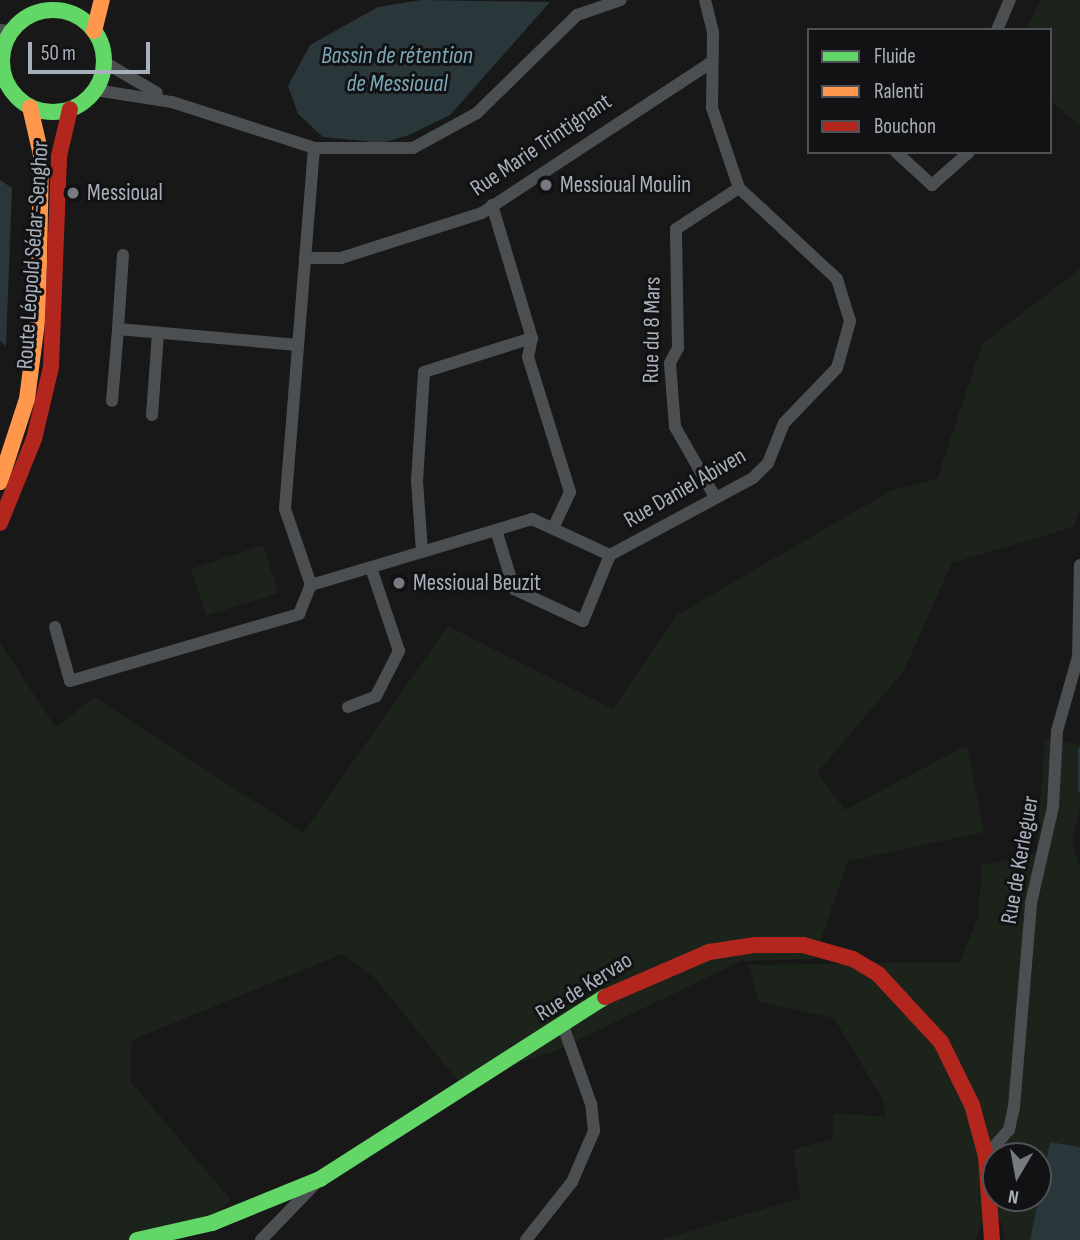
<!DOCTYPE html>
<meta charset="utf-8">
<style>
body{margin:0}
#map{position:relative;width:1080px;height:1240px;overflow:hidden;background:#181818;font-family:"Sofia Sans Condensed",sans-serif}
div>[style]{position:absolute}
.green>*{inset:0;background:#1c231b}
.water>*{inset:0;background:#29373b}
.stream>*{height:5px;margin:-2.5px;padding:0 2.5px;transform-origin:2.5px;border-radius:2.5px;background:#29373b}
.street>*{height:12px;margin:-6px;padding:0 6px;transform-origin:6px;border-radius:6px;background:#4c4f51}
.fast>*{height:16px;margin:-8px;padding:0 8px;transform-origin:8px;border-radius:8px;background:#63d668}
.fast>.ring{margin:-8px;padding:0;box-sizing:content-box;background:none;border:16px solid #63d668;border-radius:50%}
.slow>*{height:16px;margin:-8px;padding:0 8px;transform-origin:8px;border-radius:8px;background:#ff974d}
.jam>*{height:16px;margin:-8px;padding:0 8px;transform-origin:8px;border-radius:8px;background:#b3261e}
.dots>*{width:19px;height:19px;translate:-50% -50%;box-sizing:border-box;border:4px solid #121214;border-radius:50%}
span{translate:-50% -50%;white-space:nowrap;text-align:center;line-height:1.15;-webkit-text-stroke:6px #121214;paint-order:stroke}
.street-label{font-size:23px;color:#a8b1bb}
.poi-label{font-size:23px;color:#a8b1bb}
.left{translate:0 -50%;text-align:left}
.water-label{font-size:24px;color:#7ba9b9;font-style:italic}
.legend{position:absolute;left:807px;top:28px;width:245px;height:126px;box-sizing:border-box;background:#121214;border:2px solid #4e5257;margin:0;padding:9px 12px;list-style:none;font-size:21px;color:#a8b1bb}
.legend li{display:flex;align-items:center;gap:14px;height:35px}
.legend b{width:35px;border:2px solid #4e5257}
.north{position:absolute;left:982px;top:1142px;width:70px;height:70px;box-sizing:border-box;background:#121214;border:2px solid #4e5257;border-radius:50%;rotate:190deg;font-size:19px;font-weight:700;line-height:28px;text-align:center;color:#a8b1bb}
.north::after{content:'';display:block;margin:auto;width:24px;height:32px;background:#767b82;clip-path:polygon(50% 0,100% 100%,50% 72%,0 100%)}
.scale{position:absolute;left:28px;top:42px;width:122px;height:32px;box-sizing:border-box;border:4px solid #a8b1bb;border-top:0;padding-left:9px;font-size:21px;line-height:24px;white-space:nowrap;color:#a8b1bb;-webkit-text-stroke:5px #121214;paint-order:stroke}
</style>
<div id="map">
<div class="green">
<i style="clip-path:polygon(1041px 0,1080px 0,1080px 126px,1050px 100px,1050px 30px,1025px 30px)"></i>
<i style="clip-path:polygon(1080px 269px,1080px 509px,1073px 527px,952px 563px,903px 672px,817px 773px,845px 810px,967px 745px,984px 832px,848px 861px,814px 959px,741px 961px,553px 1052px,459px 1082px,374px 977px,342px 954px,132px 1040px,130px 1081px,231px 1200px,182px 1240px,0 1240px,0 643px,56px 728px,94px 697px,303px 833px,448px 626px,613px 709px,677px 615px,892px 490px,937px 479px,982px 344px)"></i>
<i style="clip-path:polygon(263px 545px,278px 593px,206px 616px,191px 569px)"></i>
<i style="clip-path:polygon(evenodd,1045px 739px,1080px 745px,1080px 809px,1072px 842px,1080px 867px,1080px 1147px,1050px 1142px,1030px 1240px,1005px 1240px,1002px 1222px,980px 1226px,976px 1240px,660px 1240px,801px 1198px,793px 1150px,832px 1139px,834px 1113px,886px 1117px,883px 1100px,834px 1018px,759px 1002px,748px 965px,960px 962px,978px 917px,982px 865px,1036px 854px,1045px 739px,996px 1156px,1038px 1156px,1038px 1198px,996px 1198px,996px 1156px)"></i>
</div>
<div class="water">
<i style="clip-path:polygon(421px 0,550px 2px,450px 115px,409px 135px,382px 143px,323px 137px,298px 114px,288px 86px,310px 45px,378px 7px)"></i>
<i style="clip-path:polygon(0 180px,12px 188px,6px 346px,0 341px)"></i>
<i style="clip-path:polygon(1050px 1142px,1080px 1147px,1080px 1240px,1030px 1240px)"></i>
</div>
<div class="stream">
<i style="left:1080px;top:749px;width:40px;rotate:90deg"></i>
</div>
<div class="street">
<i style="left:0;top:30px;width:11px;rotate:5deg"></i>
<i style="left:997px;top:30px;width:33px;rotate:-67deg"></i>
<i style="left:0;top:56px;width:2px;rotate:27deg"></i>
<i style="left:104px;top:62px;width:61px;rotate:30.3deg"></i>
<i style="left:95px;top:90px;width:78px;rotate:8.9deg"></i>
<i style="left:172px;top:102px;width:149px;rotate:17.9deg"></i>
<i style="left:314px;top:148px;width:99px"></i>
<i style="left:413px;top:148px;width:73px;rotate:-28.7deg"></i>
<i style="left:477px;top:113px;width:140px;rotate:-44.4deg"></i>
<i style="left:577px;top:15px;width:46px;rotate:-18.8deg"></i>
<i style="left:314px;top:148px;width:362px;rotate:94.6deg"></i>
<i style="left:285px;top:509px;width:80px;rotate:71.1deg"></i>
<i style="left:311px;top:585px;width:231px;rotate:-16.6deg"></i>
<i style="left:532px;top:519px;width:86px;rotate:24.8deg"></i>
<i style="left:610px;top:555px;width:162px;rotate:-28.3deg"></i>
<i style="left:753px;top:478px;width:21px;rotate:-45deg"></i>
<i style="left:768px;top:463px;width:43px;rotate:-68.2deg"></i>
<i style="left:784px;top:423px;width:76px;rotate:-46.1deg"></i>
<i style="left:837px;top:368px;width:49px;rotate:-74.5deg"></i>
<i style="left:850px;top:321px;width:44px;rotate:-107.2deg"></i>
<i style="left:837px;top:279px;width:134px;rotate:-137.1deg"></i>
<i style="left:739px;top:188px;width:84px;rotate:-108.6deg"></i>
<i style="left:712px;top:108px;width:76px;rotate:-89.2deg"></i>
<i style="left:713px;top:32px;width:33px;rotate:-104deg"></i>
<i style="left:896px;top:152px;width:49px;rotate:42.5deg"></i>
<i style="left:932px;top:185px;width:50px;rotate:-41.7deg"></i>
<i style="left:492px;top:205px;width:139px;rotate:73.3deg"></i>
<i style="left:532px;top:338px;width:19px;rotate:102deg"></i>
<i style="left:528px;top:357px;width:141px;rotate:72.7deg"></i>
<i style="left:570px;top:492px;width:40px;rotate:115deg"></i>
<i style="left:123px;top:255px;width:74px;rotate:93.9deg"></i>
<i style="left:118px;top:329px;width:180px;rotate:5.1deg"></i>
<i style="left:305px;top:258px;width:36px"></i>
<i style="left:341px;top:258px;width:148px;rotate:-17.7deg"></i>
<i style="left:482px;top:213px;width:273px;rotate:-33.3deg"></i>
<i style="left:112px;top:401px;width:72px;rotate:-85.2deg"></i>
<i style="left:152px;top:415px;width:82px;rotate:-85.8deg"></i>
<i style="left:715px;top:497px;width:81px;rotate:-119.7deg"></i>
<i style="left:675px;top:427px;width:64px;rotate:-94.5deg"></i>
<i style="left:670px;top:363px;width:17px;rotate:-62deg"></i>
<i style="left:678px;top:348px;width:119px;rotate:-91deg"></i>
<i style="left:676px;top:229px;width:75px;rotate:-33.1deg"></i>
<i style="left:496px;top:530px;width:62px;rotate:73deg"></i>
<i style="left:514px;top:589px;width:76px;rotate:24.9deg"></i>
<i style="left:583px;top:621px;width:71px;rotate:-67.8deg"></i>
<i style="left:422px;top:552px;width:71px;rotate:-94deg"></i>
<i style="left:417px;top:481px;width:109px;rotate:-86.3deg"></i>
<i style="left:424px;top:372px;width:113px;rotate:-17.5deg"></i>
<i style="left:55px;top:627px;width:56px;rotate:74.5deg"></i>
<i style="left:70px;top:681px;width:239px;rotate:-16.3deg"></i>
<i style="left:299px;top:614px;width:31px;rotate:-68deg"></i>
<i style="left:348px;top:707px;width:30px;rotate:-21deg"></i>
<i style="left:376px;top:696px;width:51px;rotate:-62.9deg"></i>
<i style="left:399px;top:651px;width:88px;rotate:-108.6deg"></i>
<i style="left:986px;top:1156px;width:35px;rotate:-49deg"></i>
<i style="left:1009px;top:1130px;width:24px;rotate:-78deg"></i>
<i style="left:1014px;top:1107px;width:205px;rotate:-85.2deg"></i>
<i style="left:1031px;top:903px;width:98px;rotate:-77.1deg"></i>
<i style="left:1053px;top:807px;width:76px;rotate:-87deg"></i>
<i style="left:1057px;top:731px;width:77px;rotate:-74.2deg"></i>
<i style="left:1078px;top:657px;width:92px;rotate:-88.8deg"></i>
<i style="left:261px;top:1240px;width:78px;rotate:-46deg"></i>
<i style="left:526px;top:1240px;width:74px;rotate:-51.6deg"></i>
<i style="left:572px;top:1182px;width:56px;rotate:-66.7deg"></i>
<i style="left:594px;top:1131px;width:27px;rotate:-96deg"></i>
<i style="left:591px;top:1104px;width:83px;rotate:-109.7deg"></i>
</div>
<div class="fast">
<i class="ring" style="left:2px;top:10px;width:86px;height:86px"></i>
<i style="left:137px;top:1240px;width:77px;rotate:-12.8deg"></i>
<i style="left:212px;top:1223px;width:117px;rotate:-22.2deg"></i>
<i style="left:320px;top:1179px;width:338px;rotate:-32.6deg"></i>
</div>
<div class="slow">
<i style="left:94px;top:31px;width:32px;rotate:-76deg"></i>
<i style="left:0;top:482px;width:87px;rotate:-72deg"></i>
<i style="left:27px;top:399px;width:86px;rotate:-82.6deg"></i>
<i style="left:38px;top:314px;width:159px;rotate:-88.9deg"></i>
<i style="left:41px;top:155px;width:49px;rotate:-102.9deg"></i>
</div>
<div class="jam">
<i style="left:0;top:523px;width:91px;rotate:-68deg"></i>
<i style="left:34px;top:439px;width:74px;rotate:-76.7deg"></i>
<i style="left:51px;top:367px;width:211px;rotate:-87.8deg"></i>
<i style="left:59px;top:156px;width:48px;rotate:-76.8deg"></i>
<i style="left:605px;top:997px;width:113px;rotate:-23.4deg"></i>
<i style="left:709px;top:952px;width:47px;rotate:-8.7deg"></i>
<i style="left:755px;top:945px;width:48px"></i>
<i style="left:803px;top:945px;width:52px;rotate:15.6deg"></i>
<i style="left:853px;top:959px;width:29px;rotate:31deg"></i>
<i style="left:878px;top:974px;width:93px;rotate:47.2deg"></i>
<i style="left:941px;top:1042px;width:70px;rotate:63.8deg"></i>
<i style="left:972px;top:1105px;width:53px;rotate:74.6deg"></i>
<i style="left:986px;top:1156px;width:84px;rotate:85.9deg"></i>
</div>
<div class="dots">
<i style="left:546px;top:185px;background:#767b82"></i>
<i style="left:73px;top:193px;background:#767b82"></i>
<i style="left:399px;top:583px;background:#767b82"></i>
</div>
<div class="street-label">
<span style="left:541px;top:145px;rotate:-34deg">Rue Marie Trintignant</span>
<span style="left:33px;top:255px;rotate:-86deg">Route Léopold Sédar-Senghor</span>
<span style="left:652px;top:330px;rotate:-89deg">Rue du 8 Mars</span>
<span style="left:685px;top:488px;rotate:-30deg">Rue Daniel Abiven</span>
<span style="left:1020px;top:860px;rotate:-80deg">Rue de Kerleguer</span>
<span style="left:584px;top:987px;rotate:-32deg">Rue de Kervao</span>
</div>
<div class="poi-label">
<span class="left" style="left:560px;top:185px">Messioual Moulin</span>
<span class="left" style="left:87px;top:193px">Messioual</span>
<span class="left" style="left:413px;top:583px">Messioual Beuzit</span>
</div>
<div class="water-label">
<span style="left:397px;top:70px">Bassin de rétention<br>de Messioual</span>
</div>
<ul class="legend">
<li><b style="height:9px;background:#63d668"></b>Fluide</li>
<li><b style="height:9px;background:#ff974d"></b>Ralenti</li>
<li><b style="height:9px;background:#b3261e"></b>Bouchon</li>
</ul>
<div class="north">N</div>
<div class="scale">50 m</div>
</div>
